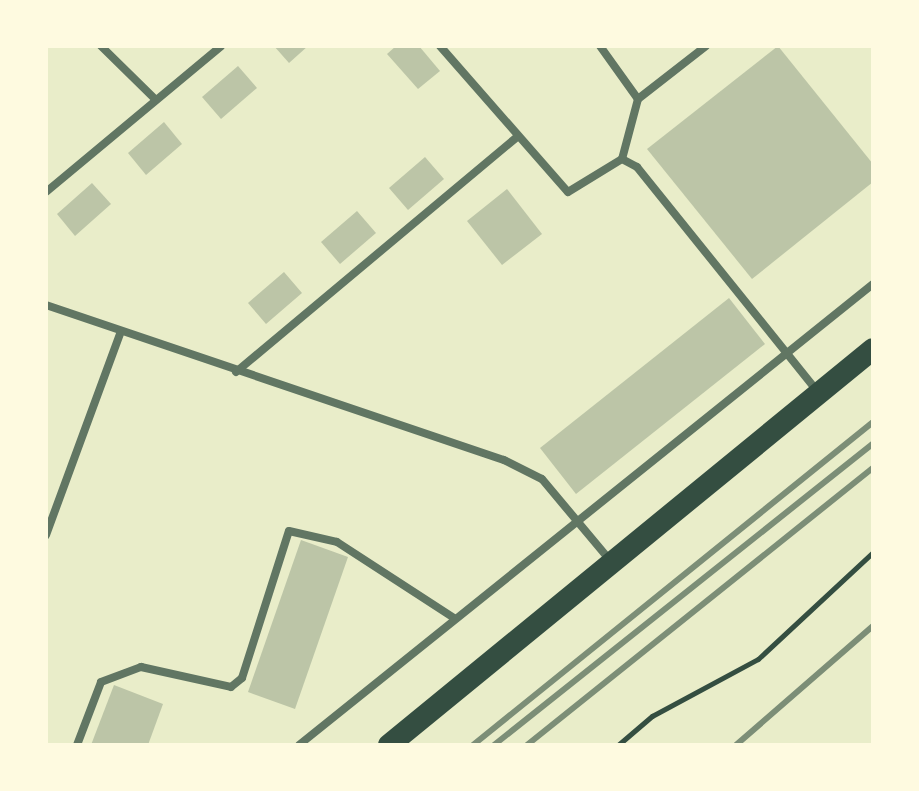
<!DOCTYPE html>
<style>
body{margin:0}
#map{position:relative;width:919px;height:791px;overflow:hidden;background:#e9edc9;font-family:Mulish,sans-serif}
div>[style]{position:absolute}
.building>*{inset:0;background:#bcc5a7}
.path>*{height:5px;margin:-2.5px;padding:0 2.5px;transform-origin:2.5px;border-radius:2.5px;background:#344e41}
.minor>*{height:8px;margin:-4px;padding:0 4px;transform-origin:4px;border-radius:4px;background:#617663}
.trunk>*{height:22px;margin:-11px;padding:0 11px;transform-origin:11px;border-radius:11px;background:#344e41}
.rail>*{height:6px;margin:-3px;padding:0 3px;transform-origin:3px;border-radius:3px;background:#7c8e77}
span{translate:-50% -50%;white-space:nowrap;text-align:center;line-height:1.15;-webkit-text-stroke:8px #fefae0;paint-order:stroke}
.frame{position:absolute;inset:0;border:48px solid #fefae0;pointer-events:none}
</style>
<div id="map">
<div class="building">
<i style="clip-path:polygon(274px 46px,308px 46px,289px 63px)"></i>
<i style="clip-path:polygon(396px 46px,419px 46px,440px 71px,418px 89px,387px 54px)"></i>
<i style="clip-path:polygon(778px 46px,873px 164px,873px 182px,752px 279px,647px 149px)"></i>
<i style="clip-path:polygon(238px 66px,257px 88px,221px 119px,202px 97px)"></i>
<i style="clip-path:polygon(164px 122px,182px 144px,146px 175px,128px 153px)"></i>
<i style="clip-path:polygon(425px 157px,444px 179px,408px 210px,389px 188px)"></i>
<i style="clip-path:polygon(92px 183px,111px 204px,75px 236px,57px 214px)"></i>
<i style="clip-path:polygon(507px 189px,542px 234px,502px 265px,467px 221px)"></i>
<i style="clip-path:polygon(357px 211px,376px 233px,340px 264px,321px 242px)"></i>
<i style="clip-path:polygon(284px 272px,302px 293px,266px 324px,248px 303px)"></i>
<i style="clip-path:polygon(729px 298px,765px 344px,576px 494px,540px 448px)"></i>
<i style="clip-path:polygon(301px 540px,348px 557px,295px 709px,248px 692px)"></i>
<i style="clip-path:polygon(114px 685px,163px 704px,148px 745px,91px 745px)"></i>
</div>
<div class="path">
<i style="left:618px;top:745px;width:45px;rotate:-40.5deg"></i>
<i style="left:652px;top:716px;width:120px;rotate:-28.3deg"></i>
<i style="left:758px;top:659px;width:157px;rotate:-42.9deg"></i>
</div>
<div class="minor">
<i style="left:101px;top:46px;width:76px;rotate:44.5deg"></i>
<i style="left:440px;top:46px;width:194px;rotate:48.8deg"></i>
<i style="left:568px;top:192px;width:63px;rotate:-31.4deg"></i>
<i style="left:622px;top:159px;width:17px;rotate:28deg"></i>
<i style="left:637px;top:167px;width:289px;rotate:51.2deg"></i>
<i style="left:600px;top:46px;width:65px;rotate:54.4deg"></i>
<i style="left:638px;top:99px;width:62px;rotate:104.9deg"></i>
<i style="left:638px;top:99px;width:86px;rotate:-37.9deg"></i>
<i style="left:46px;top:192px;width:228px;rotate:-39.8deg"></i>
<i style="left:46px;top:305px;width:484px;rotate:18.7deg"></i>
<i style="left:504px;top:460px;width:42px;rotate:26.6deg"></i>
<i style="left:542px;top:479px;width:104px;rotate:50.1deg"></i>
<i style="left:236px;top:372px;width:365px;rotate:-39.9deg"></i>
<i style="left:46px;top:535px;width:217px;rotate:-69.8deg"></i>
<i style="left:77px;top:745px;width:67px;rotate:-69.1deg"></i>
<i style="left:101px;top:682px;width:43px;rotate:-20.6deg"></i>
<i style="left:141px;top:667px;width:92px;rotate:12.5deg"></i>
<i style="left:231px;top:687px;width:14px;rotate:-39deg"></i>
<i style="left:242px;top:678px;width:154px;rotate:-72.3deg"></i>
<i style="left:289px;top:531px;width:49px;rotate:12.9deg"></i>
<i style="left:337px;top:542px;width:140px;rotate:33deg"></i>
<i style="left:299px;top:745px;width:736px;rotate:-38.77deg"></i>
</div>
<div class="trunk">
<i style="left:389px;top:745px;width:625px;rotate:-39.29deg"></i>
</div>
<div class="rail">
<i style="left:473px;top:745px;width:514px;rotate:-38.92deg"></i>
<i style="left:494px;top:745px;width:485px;rotate:-38.5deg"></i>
<i style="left:527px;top:745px;width:443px;rotate:-38.7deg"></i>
<i style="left:736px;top:745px;width:181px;rotate:-41deg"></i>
</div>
<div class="frame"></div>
</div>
